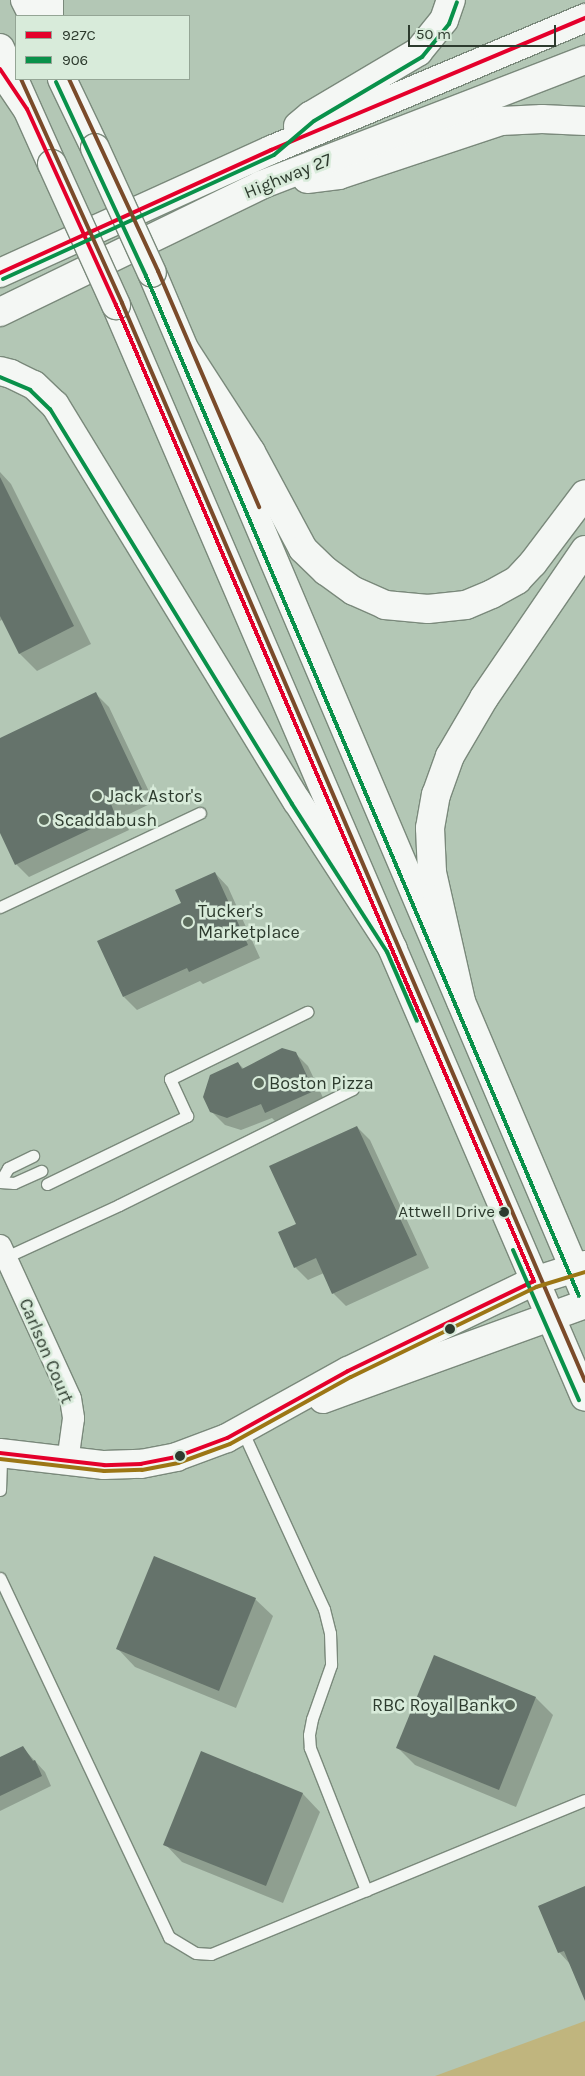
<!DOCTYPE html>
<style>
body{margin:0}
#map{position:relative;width:585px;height:2076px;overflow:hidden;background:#b3c7b5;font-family:Karla,sans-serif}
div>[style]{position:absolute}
.green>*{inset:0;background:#c0b57e}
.shadow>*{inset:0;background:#0003}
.building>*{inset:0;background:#65736b}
.roads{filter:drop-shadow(1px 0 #7a897b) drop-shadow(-1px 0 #7a897b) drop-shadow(0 1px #7a897b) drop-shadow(0 -1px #7a897b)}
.lane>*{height:11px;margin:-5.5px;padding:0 5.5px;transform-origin:5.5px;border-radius:5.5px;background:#f4f7f4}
.street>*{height:21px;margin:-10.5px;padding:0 10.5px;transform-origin:10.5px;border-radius:10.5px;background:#f4f7f4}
.secondary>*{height:28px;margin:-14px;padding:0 14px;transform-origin:14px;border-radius:14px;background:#f4f7f4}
.primary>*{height:28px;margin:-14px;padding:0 14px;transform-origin:14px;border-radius:14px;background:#f4f7f4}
.bridges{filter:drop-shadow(1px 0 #7a897b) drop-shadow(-1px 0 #7a897b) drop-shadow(0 1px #7a897b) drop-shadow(0 -1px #7a897b)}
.secondary-bridge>*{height:28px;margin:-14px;padding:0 14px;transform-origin:14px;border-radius:14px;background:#f4f7f4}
.bus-1>*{height:4px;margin:-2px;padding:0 2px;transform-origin:2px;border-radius:2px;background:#e4002b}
.bus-2>*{height:4px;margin:-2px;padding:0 2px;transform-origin:2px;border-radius:2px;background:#09914a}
.bus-3>*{height:4px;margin:-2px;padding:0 2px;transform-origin:2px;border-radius:2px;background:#7a4b2a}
.bus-4>*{height:4px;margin:-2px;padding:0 2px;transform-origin:2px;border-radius:2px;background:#9c7615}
.dots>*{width:14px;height:14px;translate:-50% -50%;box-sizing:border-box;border:2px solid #d8ebda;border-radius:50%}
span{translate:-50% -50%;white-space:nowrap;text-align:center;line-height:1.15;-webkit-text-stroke:5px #d8ebda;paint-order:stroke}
.bus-label{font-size:17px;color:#2d3b2e}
.right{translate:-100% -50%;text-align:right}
.street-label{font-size:18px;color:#2d3b2e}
.poi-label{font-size:18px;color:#2d3b2e}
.left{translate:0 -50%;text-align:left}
.legend{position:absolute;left:15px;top:15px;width:175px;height:65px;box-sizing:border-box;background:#d8ebda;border:1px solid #94a595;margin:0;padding:6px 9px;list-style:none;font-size:15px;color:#2d3b2e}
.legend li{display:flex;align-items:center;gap:10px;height:25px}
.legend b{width:25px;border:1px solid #94a595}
.scale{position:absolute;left:408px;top:25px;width:148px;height:22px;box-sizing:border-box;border:2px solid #2d3b2e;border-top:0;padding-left:6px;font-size:15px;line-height:18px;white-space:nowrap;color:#2d3b2e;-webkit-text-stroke:4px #d8ebda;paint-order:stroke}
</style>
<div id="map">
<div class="green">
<i style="clip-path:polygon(585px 2021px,585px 2076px,435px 2076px)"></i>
</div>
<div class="shadow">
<i style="clip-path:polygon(0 472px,11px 484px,91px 644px,37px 671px,20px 654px,3px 619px,0 621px)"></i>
<i style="clip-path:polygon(96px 694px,109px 707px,154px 802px,123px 817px,129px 830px,29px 877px,16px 864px,0 830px,0 739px)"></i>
<i style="clip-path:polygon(215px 873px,228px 887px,260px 958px,203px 984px,200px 981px,137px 1010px,124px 997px,183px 904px)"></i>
<i style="clip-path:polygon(295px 1053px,308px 1066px,326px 1104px,279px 1125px,272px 1118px,241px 1130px,225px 1125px,211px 1111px,238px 1063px,244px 1069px)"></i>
<i style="clip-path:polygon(357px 1127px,370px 1140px,429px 1268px,346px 1306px,333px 1293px,324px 1273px,308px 1280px,295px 1267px,297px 1224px)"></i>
<i style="clip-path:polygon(255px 1599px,273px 1616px,236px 1708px,135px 1667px,118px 1649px)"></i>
<i style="clip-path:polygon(536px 1698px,553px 1715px,516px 1807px,415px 1765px,398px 1748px)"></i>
<i style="clip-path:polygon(23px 1748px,45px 1772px,51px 1786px,0 1811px,0 1759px)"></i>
<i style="clip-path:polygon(202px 1753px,303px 1794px,320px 1812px,283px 1903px,182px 1862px,165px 1844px)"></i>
<i style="clip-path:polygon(585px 1887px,585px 1996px,570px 1964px,559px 1952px)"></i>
</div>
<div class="building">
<i style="clip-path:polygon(0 477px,74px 626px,19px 654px,0 616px)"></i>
<i style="clip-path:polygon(96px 692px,142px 789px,111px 804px,116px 817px,15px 865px,0 833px,0 738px)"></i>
<i style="clip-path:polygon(215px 872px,248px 945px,189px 972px,187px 968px,123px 997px,97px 941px,181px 903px,175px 890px)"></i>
<i style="clip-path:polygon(282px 1048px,296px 1052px,314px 1091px,265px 1113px,261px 1104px,227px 1118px,210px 1112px,203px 1097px,210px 1075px,238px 1062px,242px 1069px)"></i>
<i style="clip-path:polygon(357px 1126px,417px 1255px,332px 1294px,316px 1258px,294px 1268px,278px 1232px,296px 1224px,269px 1166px)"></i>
<i style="clip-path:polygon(154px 1556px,256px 1598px,219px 1691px,116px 1649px)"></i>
<i style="clip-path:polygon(434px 1655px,536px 1697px,499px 1790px,396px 1748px)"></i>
<i style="clip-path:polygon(23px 1746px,33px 1761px,35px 1760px,42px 1776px,0 1796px,0 1757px)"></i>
<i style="clip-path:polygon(201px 1751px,303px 1793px,266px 1886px,163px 1845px)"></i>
<i style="clip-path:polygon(585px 1886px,585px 2001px,564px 1951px,558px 1953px,538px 1906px)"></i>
</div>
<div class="roads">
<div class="lane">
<i style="left:0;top:907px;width:221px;rotate:-25.2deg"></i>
<i style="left:0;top:1182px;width:16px;rotate:-60deg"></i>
<i style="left:8px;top:1168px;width:28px;rotate:-26deg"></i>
<i style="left:0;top:1182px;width:14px;rotate:4deg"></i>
<i style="left:14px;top:1183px;width:30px;rotate:-24deg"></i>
<i style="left:47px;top:1184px;width:156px;rotate:-25.9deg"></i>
<i style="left:187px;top:1116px;width:41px;rotate:-114.7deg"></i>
<i style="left:170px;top:1079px;width:153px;rotate:-26.1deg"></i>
<i style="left:6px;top:1257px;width:124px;rotate:-24.7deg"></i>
<i style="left:119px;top:1205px;width:261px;rotate:-26.4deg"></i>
<i style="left:242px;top:1430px;width:197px;rotate:65.4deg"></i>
<i style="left:324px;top:1609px;width:25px;rotate:76deg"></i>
<i style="left:330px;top:1633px;width:32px;rotate:88deg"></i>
<i style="left:331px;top:1665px;width:57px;rotate:109.4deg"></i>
<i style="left:312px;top:1719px;width:16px;rotate:101deg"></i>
<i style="left:309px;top:1735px;width:13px;rotate:86deg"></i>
<i style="left:310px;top:1748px;width:153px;rotate:68.5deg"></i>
<i style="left:0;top:1490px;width:37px;rotate:-88deg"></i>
<i style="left:0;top:1578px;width:397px;rotate:64.8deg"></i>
<i style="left:169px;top:1937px;width:31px;rotate:31deg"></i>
<i style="left:196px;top:1953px;width:15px;rotate:4deg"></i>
<i style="left:211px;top:1954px;width:404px;rotate:-22.4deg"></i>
</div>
<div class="street">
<i style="left:0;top:1245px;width:168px;rotate:65.4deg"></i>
<i style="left:70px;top:1398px;width:20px;rotate:81deg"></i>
<i style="left:73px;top:1418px;width:43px;rotate:97.9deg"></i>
</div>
<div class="secondary">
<i style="left:25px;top:0;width:18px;rotate:63deg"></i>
<i style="left:0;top:48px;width:127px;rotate:65.9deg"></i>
<i style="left:62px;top:79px;width:76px;rotate:64.4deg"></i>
<i style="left:152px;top:273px;width:1109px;rotate:67.02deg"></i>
<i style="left:116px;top:305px;width:1188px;rotate:66.76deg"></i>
<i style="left:323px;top:1399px;width:279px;rotate:-19.9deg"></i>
<i style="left:0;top:1453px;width:105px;rotate:6.6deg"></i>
<i style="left:104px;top:1465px;width:37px;rotate:-2deg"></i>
<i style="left:141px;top:1464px;width:36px;rotate:-11deg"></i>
<i style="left:176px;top:1457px;width:54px;rotate:-20.4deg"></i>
<i style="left:227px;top:1438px;width:138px;rotate:-29deg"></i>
<i style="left:348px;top:1371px;width:207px;rotate:-25.8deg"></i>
<i style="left:534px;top:1281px;width:53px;rotate:-17.4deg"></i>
</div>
<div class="primary">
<i style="left:49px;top:16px;width:16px;rotate:-90deg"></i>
<i style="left:0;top:69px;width:48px;rotate:56deg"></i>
<i style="left:298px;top:126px;width:16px;rotate:-40deg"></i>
<i style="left:310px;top:116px;width:126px;rotate:-30.7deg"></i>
<i style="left:418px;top:52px;width:41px;rotate:-50.9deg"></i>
<i style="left:444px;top:20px;width:21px;rotate:-71deg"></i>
<i style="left:307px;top:179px;width:32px;rotate:-7deg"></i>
<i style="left:339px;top:175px;width:171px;rotate:-18.4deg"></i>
<i style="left:501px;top:121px;width:41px;rotate:-2.8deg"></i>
<i style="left:542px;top:119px;width:43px;rotate:2.7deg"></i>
<i style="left:0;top:273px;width:298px;rotate:-24.4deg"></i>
<i style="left:271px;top:150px;width:341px;rotate:-22.8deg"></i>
<i style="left:0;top:312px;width:290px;rotate:-25.9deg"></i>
<i style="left:261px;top:185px;width:347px;rotate:-21.1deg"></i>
<i style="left:185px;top:350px;width:121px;rotate:57.1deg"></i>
<i style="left:251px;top:452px;width:110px;rotate:61.8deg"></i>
<i style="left:303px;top:549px;width:32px;rotate:44deg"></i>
<i style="left:326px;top:571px;width:34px;rotate:36deg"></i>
<i style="left:354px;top:591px;width:34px;rotate:24deg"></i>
<i style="left:385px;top:605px;width:43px;rotate:5.3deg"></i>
<i style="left:428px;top:609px;width:38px;rotate:-6deg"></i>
<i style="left:466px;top:605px;width:28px;rotate:-23deg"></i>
<i style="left:492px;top:594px;width:29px;rotate:-29deg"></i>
<i style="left:517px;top:580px;width:23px;rotate:-47deg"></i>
<i style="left:533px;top:563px;width:86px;rotate:-53deg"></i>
<i style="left:0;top:371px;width:11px;rotate:15deg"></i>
<i style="left:11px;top:374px;width:25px;rotate:26deg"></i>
<i style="left:34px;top:385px;width:29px;rotate:44deg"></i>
<i style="left:55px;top:405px;width:464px;rotate:58.6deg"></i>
<i style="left:297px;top:801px;width:176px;rotate:57deg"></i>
<i style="left:461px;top:1001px;width:132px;rotate:-102.7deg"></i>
<i style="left:432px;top:872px;width:44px;rotate:-92.6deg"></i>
<i style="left:430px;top:828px;width:34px;rotate:-80deg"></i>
<i style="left:436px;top:795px;width:41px;rotate:-70.3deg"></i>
<i style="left:450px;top:756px;width:67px;rotate:-59.6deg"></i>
<i style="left:484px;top:698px;width:179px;rotate:-55.7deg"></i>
</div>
</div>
<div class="bridges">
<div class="secondary-bridge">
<i style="left:95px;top:148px;width:137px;rotate:65.5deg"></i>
<i style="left:52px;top:164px;width:155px;rotate:65.6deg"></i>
</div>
</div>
<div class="bus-1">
<i style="left:0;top:69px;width:48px;rotate:56deg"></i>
<i style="left:27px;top:109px;width:215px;rotate:65.6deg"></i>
<i style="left:116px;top:305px;width:1062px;rotate:66.82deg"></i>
<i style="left:534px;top:1281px;width:207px;rotate:154.2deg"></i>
<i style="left:348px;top:1371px;width:138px;rotate:151deg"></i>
<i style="left:227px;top:1438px;width:54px;rotate:159.6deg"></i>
<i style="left:176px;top:1457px;width:36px;rotate:169deg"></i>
<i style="left:141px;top:1464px;width:37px;rotate:178deg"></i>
<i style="left:104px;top:1465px;width:105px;rotate:-173.4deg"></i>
<i style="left:0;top:273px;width:298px;rotate:-24.4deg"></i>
<i style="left:271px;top:150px;width:341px;rotate:-22.8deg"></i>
</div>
<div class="bus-2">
<i style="left:56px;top:82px;width:214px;rotate:65.1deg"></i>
<i style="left:146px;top:276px;width:1108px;rotate:67deg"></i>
<i style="left:3px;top:279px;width:298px;rotate:-24.6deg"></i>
<i style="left:274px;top:155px;width:52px;rotate:-40.4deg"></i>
<i style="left:314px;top:121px;width:126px;rotate:-30.7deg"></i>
<i style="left:422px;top:57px;width:43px;rotate:-50.7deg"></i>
<i style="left:449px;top:24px;width:23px;rotate:-70deg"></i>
<i style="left:0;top:377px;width:33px;rotate:23deg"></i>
<i style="left:30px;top:390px;width:28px;rotate:44deg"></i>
<i style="left:50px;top:409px;width:463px;rotate:58.5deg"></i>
<i style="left:292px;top:804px;width:176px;rotate:57.3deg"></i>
<i style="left:387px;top:952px;width:75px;rotate:66.5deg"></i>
<i style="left:513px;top:1250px;width:164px;rotate:66.3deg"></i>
</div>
<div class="bus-3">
<i style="left:21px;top:79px;width:246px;rotate:65.7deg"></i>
<i style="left:122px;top:303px;width:1173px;rotate:66.76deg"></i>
<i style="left:69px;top:79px;width:212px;rotate:65.1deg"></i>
<i style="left:158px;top:271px;width:257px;rotate:66.8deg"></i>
</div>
<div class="bus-4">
<i style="left:0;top:1459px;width:105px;rotate:6.6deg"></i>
<i style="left:104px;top:1471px;width:38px;rotate:-2deg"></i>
<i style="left:142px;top:1470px;width:37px;rotate:-11deg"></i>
<i style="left:178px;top:1463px;width:55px;rotate:-20.1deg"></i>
<i style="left:230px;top:1444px;width:138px;rotate:-29deg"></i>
<i style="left:351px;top:1377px;width:206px;rotate:-25.9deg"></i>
<i style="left:536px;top:1287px;width:51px;rotate:-17deg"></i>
</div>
<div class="dots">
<i style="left:97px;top:796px;background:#5c6c5d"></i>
<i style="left:44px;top:820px;background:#5c6c5d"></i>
<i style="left:188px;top:922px;background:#5c6c5d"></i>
<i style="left:259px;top:1083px;background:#5c6c5d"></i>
<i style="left:504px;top:1212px;background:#2d3b2e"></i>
<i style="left:450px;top:1329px;background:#2d3b2e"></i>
<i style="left:180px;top:1456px;background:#2d3b2e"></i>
<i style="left:510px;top:1705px;background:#5c6c5d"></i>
</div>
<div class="bus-label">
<span class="right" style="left:495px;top:1212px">Attwell Drive</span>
</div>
<div class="street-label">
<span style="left:288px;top:176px;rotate:-22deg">Highway 27</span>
<span style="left:46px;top:1351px;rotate:67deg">Carlson Court</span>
</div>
<div class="poi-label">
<span class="left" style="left:107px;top:796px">Jack Astor's</span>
<span class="left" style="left:54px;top:820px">Scaddabush</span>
<span class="left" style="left:198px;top:922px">Tucker's<br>Marketplace</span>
<span class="left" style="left:269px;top:1083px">Boston Pizza</span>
<span class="right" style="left:500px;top:1705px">RBC Royal Bank</span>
</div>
<ul class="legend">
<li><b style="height:6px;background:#e4002b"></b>927C</li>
<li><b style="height:6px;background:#09914a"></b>906</li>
</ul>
<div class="scale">50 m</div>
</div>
